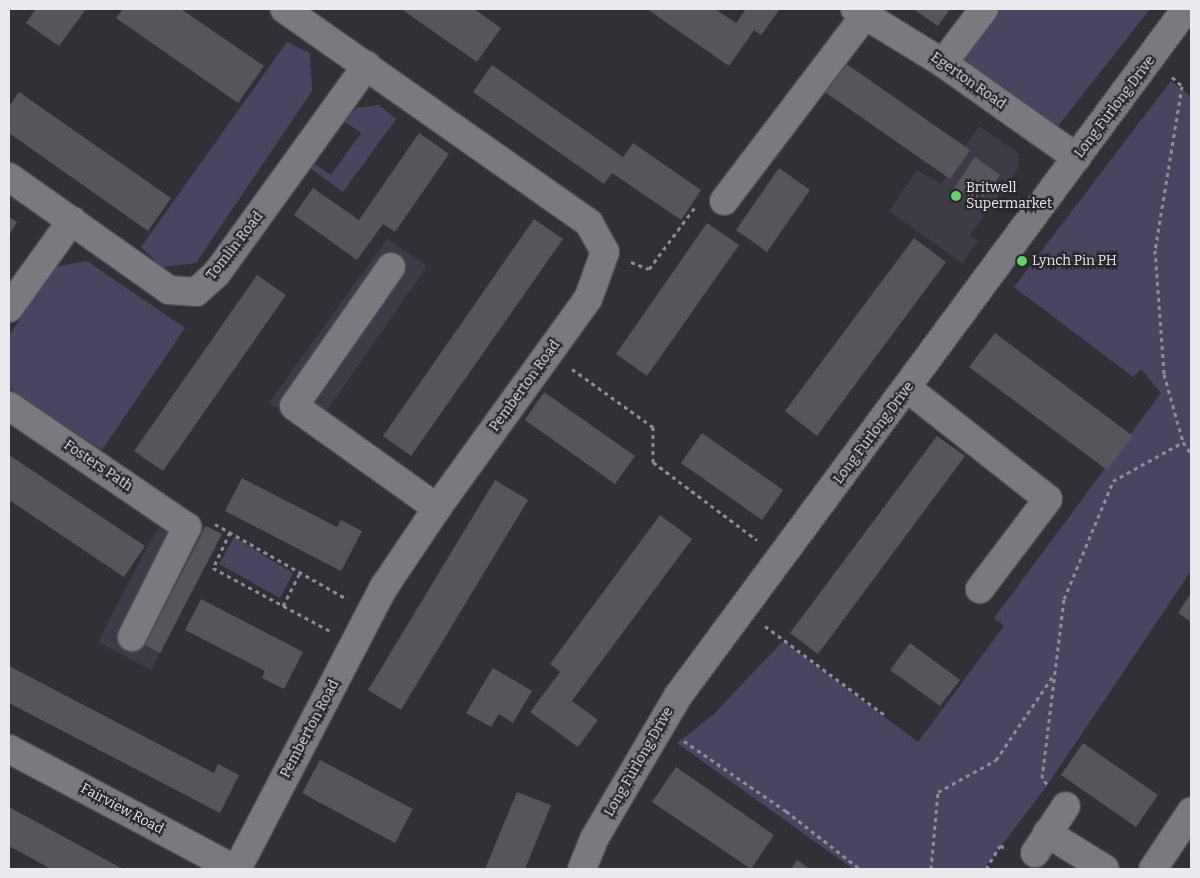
<!DOCTYPE html>
<style>
body{margin:0}
#map{position:relative;width:1200px;height:878px;overflow:hidden;background:#313037;font-family:Bitter,serif}
div>[style]{position:absolute}
.built>*{inset:0;background:#3e3b46}
.green>*{inset:0;background:#4a4461}
.building>*{inset:0;background:#56555b}
.path>*{height:3px;margin-top:-1.5px;transform-origin:0;background:repeating-linear-gradient(90deg,#8e8d93 0 4px,transparent 0 8px)}
.roads{filter:drop-shadow(1px 0 #4f4e54) drop-shadow(-1px 0 #4f4e54) drop-shadow(0 1px #4f4e54) drop-shadow(0 -1px #4f4e54)}
.minor>*{height:28px;margin:-14px;padding:0 14px;transform-origin:14px;border-radius:14px;background:#7a7980}
.dots>*{width:14px;height:14px;translate:-50% -50%;box-sizing:border-box;border:2px solid #28262c;border-radius:50%}
span{translate:-50% -50%;white-space:nowrap;text-align:center;line-height:1.15;-webkit-text-stroke:4px #28262c;paint-order:stroke}
.street-label{font-size:14px;color:#eae9ed}
.poi-label{font-size:14px;color:#eae9ed}
.left{translate:0 -50%;text-align:left}
.frame{position:absolute;inset:0;border:10px solid #eae9ed;pointer-events:none}
</style>
<div id="map">
<div class="built">
<i style="clip-path:polygon(979px 126px,1019px 154px,1018px 169px,970px 235px,978px 241px,962px 263px,889px 211px,917px 170px,941px 184px)"></i>
<i style="clip-path:polygon(387px 239px,427px 266px,322px 418px,416px 483px,404px 506px,398px 491px,269px 403px)"></i>
<i style="clip-path:polygon(172px 506px,220px 536px,151px 670px,98px 642px,146px 549px)"></i>
</div>
<div class="green">
<i style="clip-path:polygon(997px 9px,1150px 9px,1054px 131px,956px 63px)"></i>
<i style="clip-path:polygon(287px 42px,310px 53px,312px 91px,196px 263px,162px 267px,141px 247px)"></i>
<i style="clip-path:polygon(1171px 81px,1191px 97px,1191px 571px,1046px 787px,984px 869px,853px 869px,677px 743px,713px 715px,783px 641px,918px 742px,1004px 626px,994px 618px,1161px 393px,1141px 369px,1133px 377px,1014px 287px)"></i>
<i style="clip-path:polygon(379px 105px,396px 119px,343px 192px,310px 168px,313px 163px,331px 175px,361px 133px,342px 120px,357px 108px)"></i>
<i style="clip-path:polygon(87px 261px,185px 328px,102px 450px,9px 388px,9px 336px,54px 267px)"></i>
<i style="clip-path:polygon(234px 537px,293px 573px,280px 598px,219px 564px)"></i>
</div>
<div class="building">
<i style="clip-path:polygon(36px 9px,86px 9px,59px 46px,26px 23px)"></i>
<i style="clip-path:polygon(123px 9px,181px 9px,264px 66px,238px 103px,116px 18px)"></i>
<i style="clip-path:polygon(401px 9px,474px 9px,501px 28px,477px 62px)"></i>
<i style="clip-path:polygon(647px 9px,715px 9px,736px 23px,746px 9px,780px 9px,761px 35px,754px 30px,729px 66px)"></i>
<i style="clip-path:polygon(913px 9px,950px 9px,938px 26px)"></i>
<i style="clip-path:polygon(845px 63px,970px 150px,950px 179px,825px 92px)"></i>
<i style="clip-path:polygon(492px 65px,623px 157px,633px 143px,701px 190px,681px 220px,612px 173px,604px 184px,473px 92px)"></i>
<i style="clip-path:polygon(19px 92px,171px 198px,148px 231px,9px 133px,9px 106px)"></i>
<i style="clip-path:polygon(419px 133px,449px 154px,395px 232px,383px 224px,357px 260px,294px 215px,313px 188px,359px 220px)"></i>
<i style="clip-path:polygon(975px 157px,1000px 175px,980px 204px,955px 187px)"></i>
<i style="clip-path:polygon(779px 168px,810px 190px,767px 252px,736px 230px)"></i>
<i style="clip-path:polygon(9px 217px,17px 222px,9px 235px)"></i>
<i style="clip-path:polygon(534px 219px,563px 239px,411px 456px,383px 436px)"></i>
<i style="clip-path:polygon(707px 223px,739px 245px,647px 376px,616px 354px)"></i>
<i style="clip-path:polygon(914px 238px,946px 262px,817px 436px,785px 411px)"></i>
<i style="clip-path:polygon(257px 275px,286px 295px,163px 471px,134px 451px)"></i>
<i style="clip-path:polygon(995px 333px,1133px 436px,1107px 470px,969px 367px)"></i>
<i style="clip-path:polygon(544px 392px,635px 456px,615px 484px,525px 420px)"></i>
<i style="clip-path:polygon(702px 433px,783px 490px,762px 520px,681px 463px)"></i>
<i style="clip-path:polygon(937px 436px,965px 456px,818px 654px,790px 633px)"></i>
<i style="clip-path:polygon(9px 455px,145px 546px,124px 577px,9px 500px)"></i>
<i style="clip-path:polygon(242px 478px,337px 527px,341px 520px,362px 531px,341px 571px,225px 511px)"></i>
<i style="clip-path:polygon(495px 480px,528px 500px,401px 710px,368px 690px)"></i>
<i style="clip-path:polygon(660px 515px,692px 539px,572px 701px,598px 720px,578px 747px,530px 712px,560px 672px,550px 664px)"></i>
<i style="clip-path:polygon(206px 526px,222px 534px,160px 653px,145px 645px)"></i>
<i style="clip-path:polygon(1191px 593px,1191px 622px,1178px 613px)"></i>
<i style="clip-path:polygon(201px 599px,303px 652px,284px 689px,262px 678px,265px 671px,185px 630px)"></i>
<i style="clip-path:polygon(910px 643px,960px 680px,940px 706px,890px 670px)"></i>
<i style="clip-path:polygon(9px 666px,214px 773px,218px 764px,239px 775px,220px 813px,9px 703px)"></i>
<i style="clip-path:polygon(493px 668px,532px 691px,513px 723px,499px 714px,491px 727px,466px 713px)"></i>
<i style="clip-path:polygon(1083px 743px,1158px 795px,1136px 827px,1061px 775px)"></i>
<i style="clip-path:polygon(320px 760px,413px 809px,395px 843px,302px 793px)"></i>
<i style="clip-path:polygon(676px 767px,774px 835px,751px 869px,652px 802px)"></i>
<i style="clip-path:polygon(517px 792px,551px 805px,525px 869px,485px 869px)"></i>
<i style="clip-path:polygon(9px 807px,123px 869px,51px 869px,9px 846px)"></i>
<i style="clip-path:polygon(797px 860px,810px 869px,791px 869px)"></i>
</div>
<div class="path">
<i style="left:1172px;top:77px;width:13px;rotate:42deg"></i>
<i style="left:1182px;top:86px;width:166px;rotate:99.3deg"></i>
<i style="left:1155px;top:250px;width:124px;rotate:85.8deg"></i>
<i style="left:1164px;top:374px;width:71px;rotate:74.4deg"></i>
<i style="left:1183px;top:442px;width:14px;rotate:56deg"></i>
<i style="left:631px;top:262px;width:19px;rotate:21deg"></i>
<i style="left:649px;top:269px;width:77px;rotate:-53.4deg"></i>
<i style="left:572px;top:369px;width:100px;rotate:35.6deg"></i>
<i style="left:653px;top:427px;width:35px;rotate:90deg"></i>
<i style="left:653px;top:462px;width:130px;rotate:36.9deg"></i>
<i style="left:215px;top:524px;width:152px;rotate:29.6deg"></i>
<i style="left:230px;top:532px;width:40px;rotate:115deg"></i>
<i style="left:213px;top:568px;width:133px;rotate:28.3deg"></i>
<i style="left:283px;top:606px;width:38px;rotate:-63deg"></i>
<i style="left:765px;top:626px;width:149px;rotate:36.6deg"></i>
<i style="left:684px;top:741px;width:124px;rotate:34.5deg"></i>
<i style="left:786px;top:811px;width:94px;rotate:38.1deg"></i>
<i style="left:1047px;top:784px;width:8px;rotate:-130deg"></i>
<i style="left:1042px;top:778px;width:180px;rotate:-83deg"></i>
<i style="left:1064px;top:599px;width:128px;rotate:-67.4deg"></i>
<i style="left:1113px;top:481px;width:80px;rotate:-29.1deg"></i>
<i style="left:931px;top:869px;width:77px;rotate:-84.8deg"></i>
<i style="left:938px;top:792px;width:66px;rotate:-28.9deg"></i>
<i style="left:996px;top:760px;width:105px;rotate:-55.9deg"></i>
<i style="left:986px;top:869px;width:27px;rotate:-59deg"></i>
<i style="left:1000px;top:846px;width:8px;rotate:14deg"></i>
</div>
<div class="roads">
<div class="minor">
<i style="left:855px;top:9px;width:103px;rotate:31.5deg"></i>
<i style="left:943px;top:63px;width:164px;rotate:35.3deg"></i>
<i style="left:943px;top:63px;width:68px;rotate:-52.8deg"></i>
<i style="left:9px;top:177px;width:196px;rotate:35.2deg"></i>
<i style="left:169px;top:290px;width:27px;rotate:4deg"></i>
<i style="left:196px;top:292px;width:28px;rotate:-42deg"></i>
<i style="left:217px;top:273px;width:256px;rotate:-54.2deg"></i>
<i style="left:724px;top:201px;width:233px;rotate:-52.8deg"></i>
<i style="left:391px;top:267px;width:169px;rotate:124.9deg"></i>
<i style="left:294px;top:406px;width:176px;rotate:35.5deg"></i>
<i style="left:9px;top:308px;width:108px;rotate:-54.4deg"></i>
<i style="left:907px;top:388px;width:179px;rotate:38.2deg"></i>
<i style="left:1048px;top:499px;width:113px;rotate:127.1deg"></i>
<i style="left:9px;top:406px;width:215px;rotate:34.2deg"></i>
<i style="left:187px;top:527px;width:123px;rotate:116.6deg"></i>
<i style="left:9px;top:749px;width:256px;rotate:28deg"></i>
<i style="left:1047px;top:833px;width:68px;rotate:31.8deg"></i>
<i style="left:1035px;top:853px;width:56px;rotate:-56.6deg"></i>
<i style="left:237px;top:869px;width:318px;rotate:-62.5deg"></i>
<i style="left:384px;top:587px;width:95px;rotate:-56.1deg"></i>
<i style="left:437px;top:508px;width:258px;rotate:-54.2deg"></i>
<i style="left:588px;top:299px;width:50px;rotate:-70.1deg"></i>
<i style="left:605px;top:252px;width:33px;rotate:-119deg"></i>
<i style="left:589px;top:223px;width:372px;rotate:-144.9deg"></i>
<i style="left:582px;top:869px;width:32px;rotate:-68deg"></i>
<i style="left:594px;top:839px;width:166px;rotate:-59.6deg"></i>
<i style="left:678px;top:696px;width:854px;rotate:-53.52deg"></i>
<i style="left:1153px;top:869px;width:69px;rotate:-56.3deg"></i>
</div>
</div>
<div class="dots">
<i style="left:956px;top:196px;background:#64d468"></i>
<i style="left:1022px;top:261px;background:#64d468"></i>
</div>
<div class="street-label">
<span style="left:968px;top:81px;rotate:35deg">Egerton Road</span>
<span style="left:1115px;top:107px;rotate:-53deg">Long Furlong Drive</span>
<span style="left:235px;top:246px;rotate:-52deg">Tomlin Road</span>
<span style="left:525px;top:386px;rotate:-54deg">Pemberton Road</span>
<span style="left:874px;top:433px;rotate:-53deg">Long Furlong Drive</span>
<span style="left:98px;top:466px;rotate:34deg">Fosters Path</span>
<span style="left:310px;top:729px;rotate:-62deg">Pemberton Road</span>
<span style="left:639px;top:762px;rotate:-60deg">Long Furlong Drive</span>
<span style="left:122px;top:809px;rotate:28deg">Fairview Road</span>
</div>
<div class="poi-label">
<span class="left" style="left:966px;top:196px">Britwell<br>Supermarket</span>
<span class="left" style="left:1032px;top:261px">Lynch Pin PH</span>
</div>
<div class="frame"></div>
</div>
